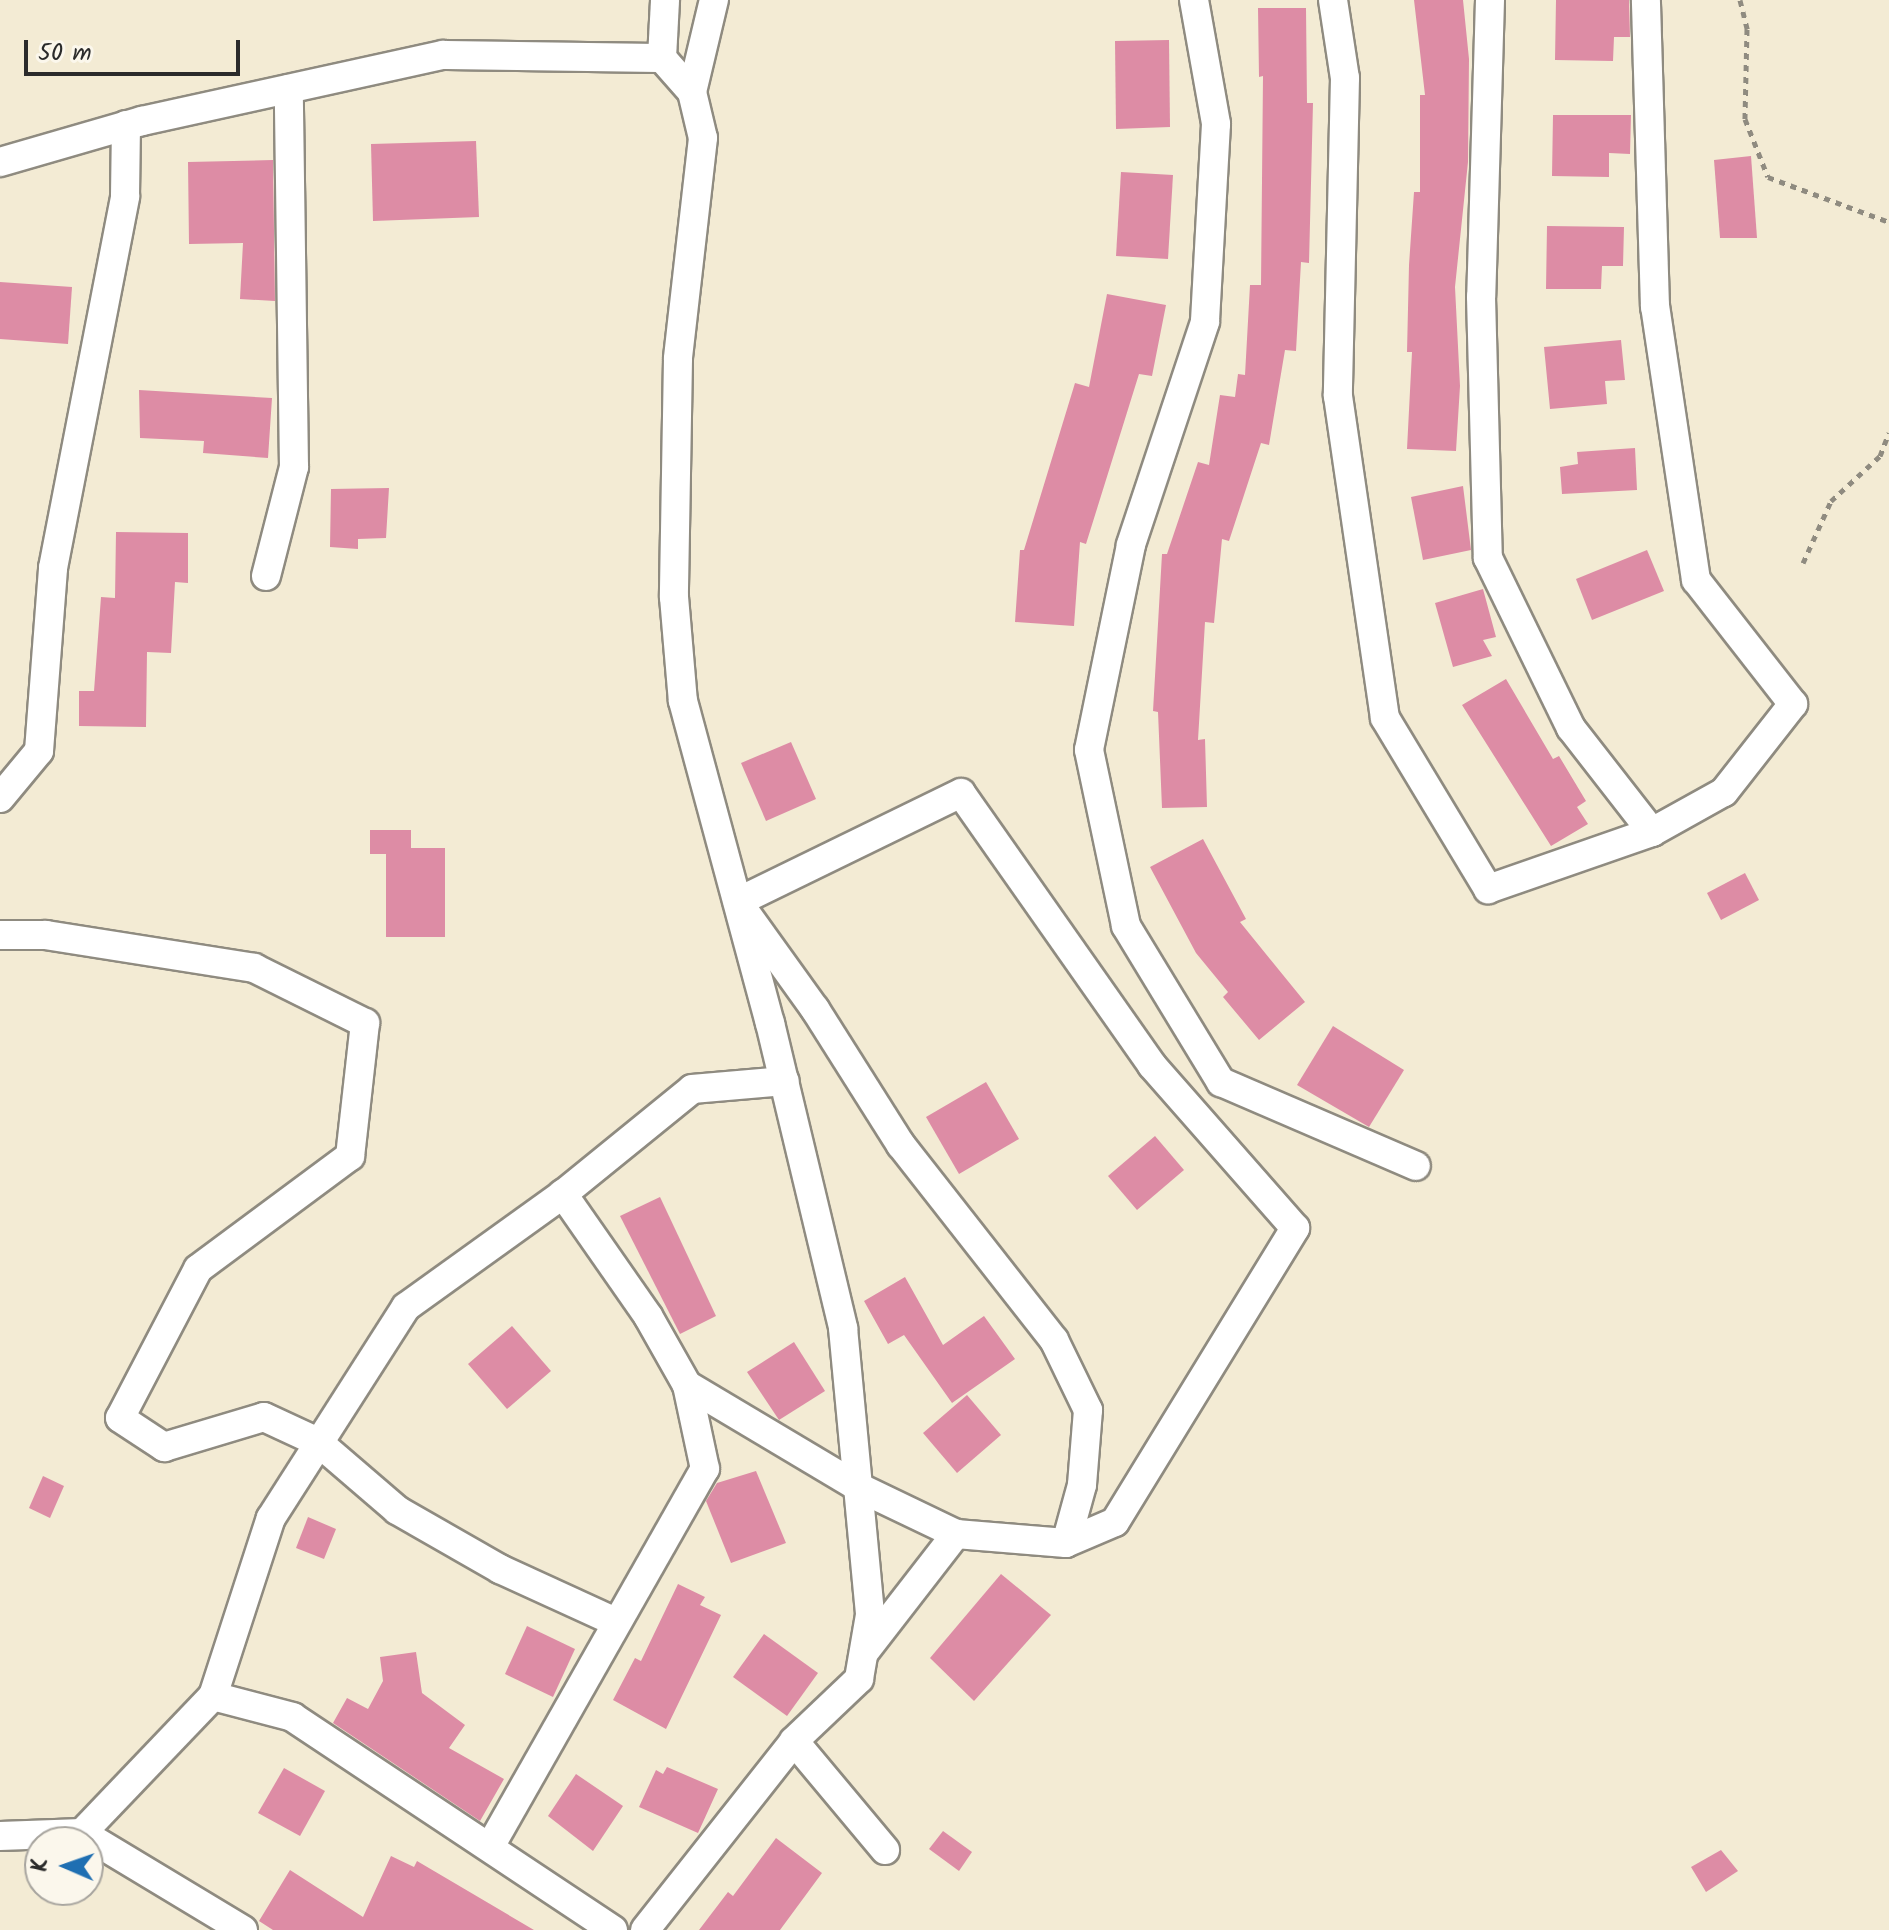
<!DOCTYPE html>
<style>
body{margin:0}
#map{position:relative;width:1889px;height:1930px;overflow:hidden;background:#f3ebd4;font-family:Kalam,sans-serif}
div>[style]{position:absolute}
.building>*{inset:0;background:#dd8ca5}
.path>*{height:5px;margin-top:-2.5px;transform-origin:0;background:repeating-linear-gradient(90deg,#8f8b80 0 6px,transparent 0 12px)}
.roads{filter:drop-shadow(2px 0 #8f8b80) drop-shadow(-2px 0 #8f8b80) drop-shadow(0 2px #8f8b80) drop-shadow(0 -2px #8f8b80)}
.minor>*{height:28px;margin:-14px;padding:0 14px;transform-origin:14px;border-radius:14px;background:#fff}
span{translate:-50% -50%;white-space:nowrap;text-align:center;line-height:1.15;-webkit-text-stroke:6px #fbf7ec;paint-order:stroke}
.north{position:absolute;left:24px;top:1826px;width:80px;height:80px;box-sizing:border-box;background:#fbf7ec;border:2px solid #a8a59f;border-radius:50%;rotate:272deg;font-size:22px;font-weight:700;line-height:32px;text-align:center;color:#2b2b2b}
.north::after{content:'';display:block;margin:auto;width:28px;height:36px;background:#1f6fb2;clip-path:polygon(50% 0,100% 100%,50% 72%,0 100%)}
.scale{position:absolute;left:24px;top:40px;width:216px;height:36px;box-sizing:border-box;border:4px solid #2b2b2b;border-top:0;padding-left:10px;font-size:24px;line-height:28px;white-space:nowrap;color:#2b2b2b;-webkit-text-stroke:6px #fbf7ec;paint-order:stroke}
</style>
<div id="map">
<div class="building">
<i style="clip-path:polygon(1414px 0,1463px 0,1469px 59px,1468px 162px,1455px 287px,1460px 386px,1456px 451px,1407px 449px,1412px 352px,1407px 352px,1409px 265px,1414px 192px,1420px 192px,1420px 95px,1425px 95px)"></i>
<i style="clip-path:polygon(1556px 0,1629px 0,1630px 37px,1614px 37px,1613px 61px,1555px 60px)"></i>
<i style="clip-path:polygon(1258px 8px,1306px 8px,1307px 103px,1313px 103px,1309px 263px,1301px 262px,1296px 351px,1285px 350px,1269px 445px,1261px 443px,1229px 541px,1222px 539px,1214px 623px,1205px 622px,1198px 740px,1205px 739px,1207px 807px,1162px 808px,1158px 712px,1153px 711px,1162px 554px,1167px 554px,1198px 462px,1209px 465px,1220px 395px,1235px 397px,1238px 374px,1245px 375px,1250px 285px,1261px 285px,1263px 76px,1259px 77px)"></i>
<i style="clip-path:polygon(1169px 40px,1170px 127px,1116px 129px,1115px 41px)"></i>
<i style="clip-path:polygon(1553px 115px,1631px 115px,1630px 154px,1609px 153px,1609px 177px,1552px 176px)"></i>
<i style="clip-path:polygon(476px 141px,479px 217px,373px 221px,371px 144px)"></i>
<i style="clip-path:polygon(1751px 156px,1757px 238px,1720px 238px,1714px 160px)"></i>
<i style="clip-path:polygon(273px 160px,275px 301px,240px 299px,243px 243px,189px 244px,188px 162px)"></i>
<i style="clip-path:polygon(1121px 172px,1173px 175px,1168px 259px,1116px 256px)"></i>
<i style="clip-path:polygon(1547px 226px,1624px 227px,1623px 266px,1602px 266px,1601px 289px,1546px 289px)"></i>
<i style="clip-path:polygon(0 282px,72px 287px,68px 344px,0 339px)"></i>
<i style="clip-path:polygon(1107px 294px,1166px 305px,1152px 376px,1139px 374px,1086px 544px,1080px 542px,1074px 626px,1015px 622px,1020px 550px,1024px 550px,1075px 383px,1089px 387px)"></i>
<i style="clip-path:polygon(1621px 340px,1625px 380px,1605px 381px,1607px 404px,1550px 409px,1544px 347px)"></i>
<i style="clip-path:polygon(139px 390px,272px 398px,268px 458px,203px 453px,204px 441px,140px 438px)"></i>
<i style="clip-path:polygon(1635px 448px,1637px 490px,1562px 494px,1560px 467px,1578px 464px,1577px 452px)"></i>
<i style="clip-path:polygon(1463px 486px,1471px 550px,1423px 560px,1411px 497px)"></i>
<i style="clip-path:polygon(389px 488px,386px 538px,358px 539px,358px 549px,330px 547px,331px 489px)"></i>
<i style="clip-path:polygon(116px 532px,188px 533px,188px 583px,175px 582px,171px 653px,147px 652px,146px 727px,79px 726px,79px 691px,94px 691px,101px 597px,115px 598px)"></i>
<i style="clip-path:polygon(1647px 550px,1664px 591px,1592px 620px,1576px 579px)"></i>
<i style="clip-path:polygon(1483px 589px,1496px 637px,1483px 640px,1492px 656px,1453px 667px,1435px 603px)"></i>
<i style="clip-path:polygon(1506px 679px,1553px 759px,1559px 756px,1586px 801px,1577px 807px,1588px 824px,1551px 846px,1462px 705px)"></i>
<i style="clip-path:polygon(791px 742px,816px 799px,766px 821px,741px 763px)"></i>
<i style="clip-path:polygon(370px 830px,411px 830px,411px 848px,445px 848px,445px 937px,386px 937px,386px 854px,370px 854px)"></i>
<i style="clip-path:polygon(1203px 839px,1246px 919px,1240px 922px,1305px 1002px,1259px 1040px,1223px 997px,1228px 992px,1196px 953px,1150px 867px)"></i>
<i style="clip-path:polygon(1745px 873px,1759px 900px,1721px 920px,1707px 893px)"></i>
<i style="clip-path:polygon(1333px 1026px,1404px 1070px,1369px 1127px,1297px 1085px)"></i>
<i style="clip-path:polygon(986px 1082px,1019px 1139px,959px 1174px,926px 1117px)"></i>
<i style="clip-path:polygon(1155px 1136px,1184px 1170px,1137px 1210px,1108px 1176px)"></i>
<i style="clip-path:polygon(660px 1197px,716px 1316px,680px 1334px,620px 1216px)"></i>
<i style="clip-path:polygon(905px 1277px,943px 1345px,984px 1316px,1015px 1359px,952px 1403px,904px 1335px,888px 1344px,864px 1301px)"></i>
<i style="clip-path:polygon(512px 1326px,551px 1371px,507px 1409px,468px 1364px)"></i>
<i style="clip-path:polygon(794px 1342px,825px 1391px,779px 1420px,747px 1372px)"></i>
<i style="clip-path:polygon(967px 1395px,1001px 1435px,957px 1473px,923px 1433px)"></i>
<i style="clip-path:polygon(756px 1471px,786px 1543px,731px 1563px,706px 1501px,717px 1483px)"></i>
<i style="clip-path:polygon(43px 1476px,64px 1486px,50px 1518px,29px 1508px)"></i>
<i style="clip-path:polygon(308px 1517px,336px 1529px,324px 1559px,296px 1548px)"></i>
<i style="clip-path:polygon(1001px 1574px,1051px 1615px,974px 1701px,930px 1658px)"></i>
<i style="clip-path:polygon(678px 1584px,705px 1597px,700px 1605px,721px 1615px,666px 1729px,613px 1700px,635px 1658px,641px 1661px)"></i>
<i style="clip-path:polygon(527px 1626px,575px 1649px,553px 1697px,505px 1674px)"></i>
<i style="clip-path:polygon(764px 1634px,818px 1673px,787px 1716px,733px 1677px)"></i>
<i style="clip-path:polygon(416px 1652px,422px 1693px,465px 1725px,449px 1748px,504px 1779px,480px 1821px,333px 1723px,347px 1698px,368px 1709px,383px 1681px,380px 1657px)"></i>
<i style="clip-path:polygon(667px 1767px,718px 1789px,698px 1833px,639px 1807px,656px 1770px,663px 1774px)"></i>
<i style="clip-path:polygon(284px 1768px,325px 1791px,300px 1836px,258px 1813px)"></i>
<i style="clip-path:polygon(576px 1774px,623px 1806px,593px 1851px,548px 1816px)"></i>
<i style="clip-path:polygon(943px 1831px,972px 1852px,959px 1871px,929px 1849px)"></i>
<i style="clip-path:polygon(776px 1838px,822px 1873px,780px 1930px,699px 1930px,728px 1892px,733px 1896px)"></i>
<i style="clip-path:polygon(1721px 1850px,1738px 1871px,1706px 1892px,1691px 1867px)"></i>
<i style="clip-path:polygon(391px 1856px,414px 1867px,417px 1861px,534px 1930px,273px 1930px,259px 1921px,290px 1870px,363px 1917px)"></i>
</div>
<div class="path">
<i style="left:1740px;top:0;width:30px;rotate:76deg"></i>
<i style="left:1747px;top:29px;width:90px;rotate:91.3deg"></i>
<i style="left:1745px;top:119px;width:62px;rotate:68.4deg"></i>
<i style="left:1768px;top:177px;width:129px;rotate:20.4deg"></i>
<i style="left:1803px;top:563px;width:68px;rotate:-65.7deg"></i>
<i style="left:1831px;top:501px;width:67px;rotate:-42.6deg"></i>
<i style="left:1880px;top:456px;width:25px;rotate:-69deg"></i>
</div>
<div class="roads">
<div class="minor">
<i style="left:1194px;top:0;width:126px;rotate:79.9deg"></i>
<i style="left:1216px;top:124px;width:198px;rotate:93.2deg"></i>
<i style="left:1205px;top:322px;width:235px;rotate:108.4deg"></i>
<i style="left:1131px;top:545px;width:209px;rotate:101.6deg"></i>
<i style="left:1089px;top:750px;width:180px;rotate:78.1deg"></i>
<i style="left:1126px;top:926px;width:183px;rotate:58.7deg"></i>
<i style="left:1221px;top:1082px;width:212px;rotate:23.3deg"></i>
<i style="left:1333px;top:0;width:79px;rotate:81.3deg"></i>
<i style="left:1345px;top:78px;width:318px;rotate:91.3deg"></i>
<i style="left:1338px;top:396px;width:325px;rotate:81.7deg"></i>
<i style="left:1385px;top:718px;width:200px;rotate:58.9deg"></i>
<i style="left:1488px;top:889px;width:174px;rotate:-19.2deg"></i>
<i style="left:1490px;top:0;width:297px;rotate:91.7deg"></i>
<i style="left:1481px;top:297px;width:261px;rotate:88.5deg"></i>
<i style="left:1488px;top:558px;width:189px;rotate:64deg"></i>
<i style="left:1571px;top:728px;width:132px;rotate:52.1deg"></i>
<i style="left:1652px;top:832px;width:82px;rotate:-29.1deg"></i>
<i style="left:1724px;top:792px;width:112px;rotate:-51.9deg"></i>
<i style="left:1793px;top:704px;width:157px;rotate:-128deg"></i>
<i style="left:1696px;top:580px;width:276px;rotate:-98.5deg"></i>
<i style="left:1655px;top:307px;width:307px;rotate:-91.7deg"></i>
<i style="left:662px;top:58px;width:45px;rotate:48.6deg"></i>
<i style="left:692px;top:92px;width:47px;rotate:76.6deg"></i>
<i style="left:703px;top:138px;width:222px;rotate:96.5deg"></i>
<i style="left:678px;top:359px;width:238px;rotate:91deg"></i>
<i style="left:674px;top:597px;width:104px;rotate:85.1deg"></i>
<i style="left:683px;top:701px;width:334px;rotate:74.9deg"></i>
<i style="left:770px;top:1023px;width:314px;rotate:76.5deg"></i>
<i style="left:843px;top:1328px;width:288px;rotate:84.6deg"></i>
<i style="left:870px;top:1615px;width:65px;rotate:99.8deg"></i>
<i style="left:859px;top:1679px;width:90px;rotate:136.4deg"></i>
<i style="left:692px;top:92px;width:95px;rotate:-76.6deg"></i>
<i style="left:0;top:162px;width:148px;rotate:-16.1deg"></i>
<i style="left:142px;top:121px;width:308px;rotate:-12.4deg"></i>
<i style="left:443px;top:55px;width:219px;rotate:0.8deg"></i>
<i style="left:662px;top:58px;width:58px;rotate:-87deg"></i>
<i style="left:266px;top:576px;width:113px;rotate:-75.6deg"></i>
<i style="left:294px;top:467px;width:378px;rotate:-90.8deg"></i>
<i style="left:0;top:798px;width:61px;rotate:-50.3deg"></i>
<i style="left:39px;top:751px;width:184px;rotate:-85.6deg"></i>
<i style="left:53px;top:568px;width:379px;rotate:-79deg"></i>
<i style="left:125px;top:196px;width:71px;rotate:-89.2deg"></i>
<i style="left:0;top:935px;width:46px"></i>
<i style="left:46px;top:935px;width:211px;rotate:9deg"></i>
<i style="left:254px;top:968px;width:124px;rotate:26.4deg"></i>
<i style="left:365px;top:1023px;width:134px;rotate:96.4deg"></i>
<i style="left:350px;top:1156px;width:189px;rotate:143.4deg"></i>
<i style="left:198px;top:1269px;width:168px;rotate:117.6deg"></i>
<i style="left:120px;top:1418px;width:53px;rotate:33.4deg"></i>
<i style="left:164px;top:1447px;width:104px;rotate:-16.7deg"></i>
<i style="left:264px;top:1417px;width:60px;rotate:24.8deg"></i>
<i style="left:318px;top:1442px;width:104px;rotate:40.7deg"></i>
<i style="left:397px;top:1510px;width:119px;rotate:29.8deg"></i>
<i style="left:500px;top:1569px;width:128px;rotate:24.6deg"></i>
<i style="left:687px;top:1385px;width:199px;rotate:30.8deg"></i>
<i style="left:858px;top:1487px;width:109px;rotate:25.6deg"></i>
<i style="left:956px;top:1534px;width:110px;rotate:4.7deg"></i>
<i style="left:1066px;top:1543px;width:53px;rotate:-23.2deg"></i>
<i style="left:1115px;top:1522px;width:345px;rotate:-58.5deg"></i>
<i style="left:1295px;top:1228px;width:217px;rotate:-131.3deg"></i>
<i style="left:1152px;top:1065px;width:332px;rotate:-125.1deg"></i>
<i style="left:961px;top:793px;width:248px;rotate:154deg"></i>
<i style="left:738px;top:902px;width:132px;rotate:54.3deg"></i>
<i style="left:815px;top:1009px;width:161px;rotate:57.7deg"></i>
<i style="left:901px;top:1145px;width:248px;rotate:51.9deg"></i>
<i style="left:1054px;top:1340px;width:78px;rotate:64.1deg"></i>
<i style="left:1088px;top:1410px;width:75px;rotate:94.6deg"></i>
<i style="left:1082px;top:1485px;width:60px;rotate:105.4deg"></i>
<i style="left:866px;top:1650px;width:147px;rotate:-52.2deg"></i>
<i style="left:82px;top:1833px;width:190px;rotate:-46.3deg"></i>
<i style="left:0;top:1836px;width:82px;rotate:-2.1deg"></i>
<i style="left:82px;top:1833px;width:188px;rotate:31.1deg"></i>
<i style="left:491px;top:1845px;width:433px;rotate:-60.4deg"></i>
<i style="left:705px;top:1469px;width:86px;rotate:-102.1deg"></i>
<i style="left:687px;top:1385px;width:79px;rotate:-119.5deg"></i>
<i style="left:648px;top:1316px;width:149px;rotate:-124.9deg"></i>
<i style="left:613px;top:1930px;width:384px;rotate:-146.4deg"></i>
<i style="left:293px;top:1717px;width:83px;rotate:-165.3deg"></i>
<i style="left:213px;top:1696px;width:187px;rotate:-72deg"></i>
<i style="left:271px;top:1518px;width:250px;rotate:-57.4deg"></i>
<i style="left:406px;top:1307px;width:193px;rotate:-35.7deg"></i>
<i style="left:563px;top:1194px;width:166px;rotate:-39.1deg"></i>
<i style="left:692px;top:1089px;width:93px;rotate:-4.9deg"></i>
<i style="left:645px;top:1930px;width:241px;rotate:-51.7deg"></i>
<i style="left:794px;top:1741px;width:142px;rotate:50.1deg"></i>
</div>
</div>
<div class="north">K</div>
<div class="scale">50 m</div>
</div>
